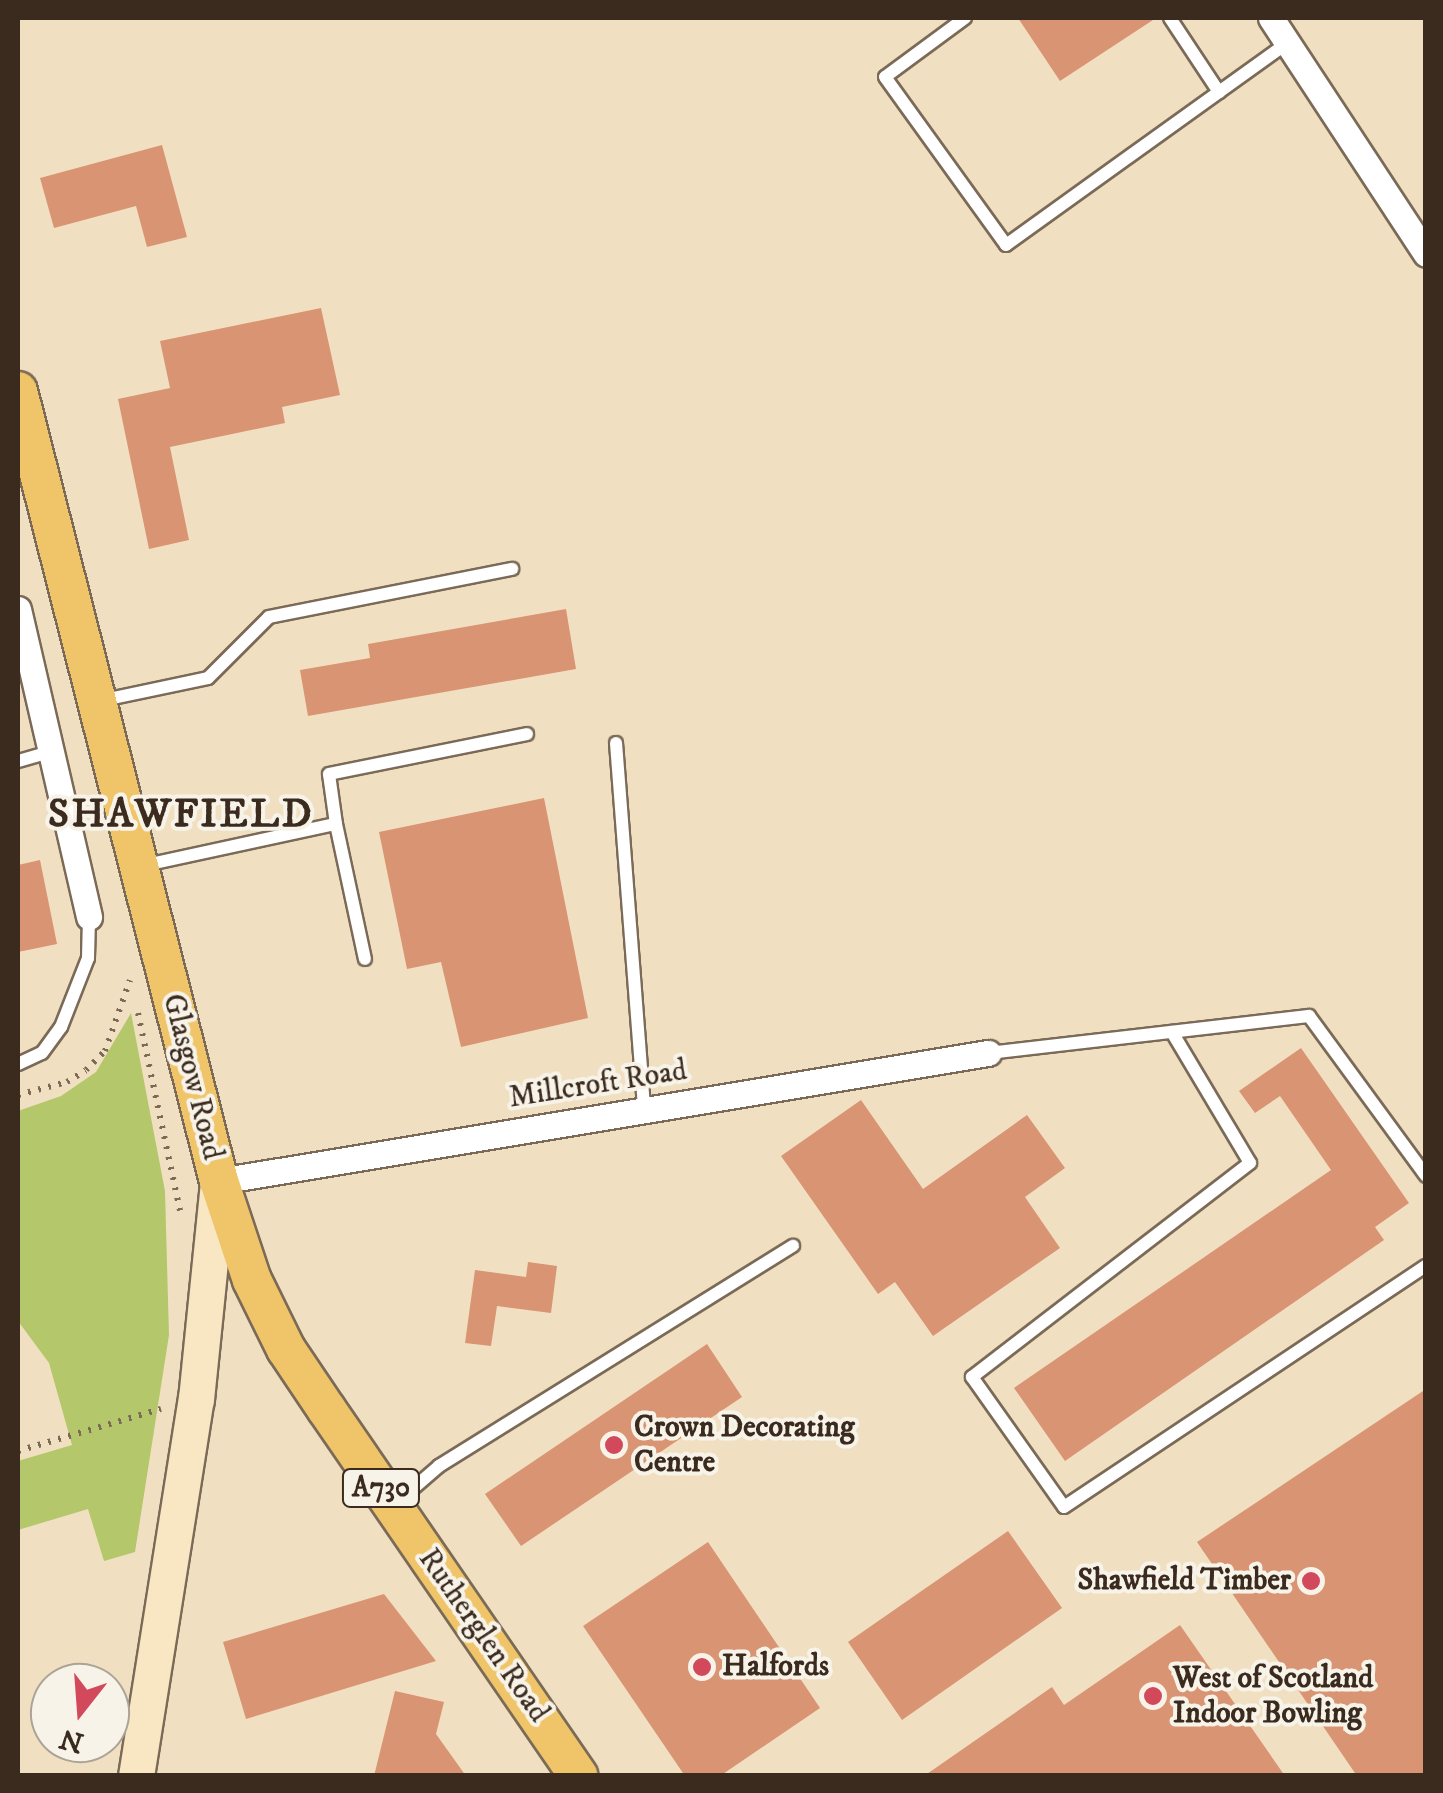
<!DOCTYPE html>
<style>
body{margin:0}
#map{position:relative;width:1443px;height:1793px;overflow:hidden;background:#f0e0c1;font-family:"IM FELL DW Pica",serif}
div>[style]{position:absolute}
.green>*{inset:0;background:#b4c76b}
.building>*{inset:0;background:#d99473}
.path>*{height:6px;margin-top:-3px;transform-origin:0;background:repeating-linear-gradient(90deg,#7a6a57 0 2.5px,transparent 0 10.5px)}
.roads{filter:drop-shadow(2px 0 #7a6a57) drop-shadow(-2px 0 #7a6a57) drop-shadow(0 2px #7a6a57) drop-shadow(0 -2px #7a6a57)}
.lane>*{height:12px;margin:-6px;padding:0 6px;transform-origin:6px;border-radius:6px;background:#fff}
.street>*{height:25px;margin:-12.5px;padding:0 12.5px;transform-origin:12.5px;border-radius:12.5px;background:#fff}
.secondary>*{height:35px;margin:-17.5px;padding:0 17.5px;transform-origin:17.5px;border-radius:17.5px;background:#f9e7c3}
.primary>*{height:38px;margin:-19px;padding:0 19px;transform-origin:19px;border-radius:19px;background:#f0c469}
.dots>*{width:28px;height:28px;translate:-50% -50%;box-sizing:border-box;border:5px solid #f7f3e8;border-radius:50%}
span{translate:-50% -50%;white-space:nowrap;text-align:center;line-height:1.15;-webkit-text-stroke:8px #f7f3e8;paint-order:stroke}
.shield-label span{padding:2px 8px;background:#f7f3e8;border:2px solid;border-radius:8px;-webkit-text-stroke-width:0}
.shield-label{font-size:28px;color:#3b2a1e;font-weight:700}
.street-label{font-size:30px;color:#3b2a1e}
.poi-label{font-size:30px;color:#3b2a1e;font-weight:700}
.left{translate:0 -50%;text-align:left}
.right{translate:-100% -50%;text-align:right}
.district-label{font-size:40px;color:#3b2a1e;font-weight:700;letter-spacing:2.5px}
.frame{position:absolute;inset:0;border:20px solid #3b2a1e;pointer-events:none}
.north{position:absolute;left:30px;top:1663px;width:100px;height:100px;box-sizing:border-box;background:#f7f3e8;border:2px solid #aca397;border-radius:50%;rotate:197deg;font-size:28px;font-weight:700;line-height:40px;text-align:center;color:#3b2a1e}
.north::after{content:'';display:block;margin:auto;width:35px;height:45px;background:#d1495b;clip-path:polygon(50% 0,100% 100%,50% 72%,0 100%)}
</style>
<div id="map">
<div class="green">
<i style="clip-path:polygon(131px 1013px,165px 1191px,169px 1335px,135px 1552px,104px 1561px,88px 1509px,18px 1530px,18px 1461px,72px 1445px,49px 1363px,18px 1321px,18px 1111px,61px 1096px,96px 1072px)"></i>
</div>
<div class="building">
<i style="clip-path:polygon(1018px 18px,1156px 18px,1060px 81px)"></i>
<i style="clip-path:polygon(162px 145px,187px 237px,147px 247px,136px 206px,54px 228px,40px 178px)"></i>
<i style="clip-path:polygon(321px 308px,340px 395px,282px 407px,285px 423px,170px 447px,189px 540px,149px 549px,118px 399px,170px 388px,160px 341px)"></i>
<i style="clip-path:polygon(566px 609px,576px 669px,308px 716px,300px 670px,370px 658px,368px 644px)"></i>
<i style="clip-path:polygon(544px 798px,588px 1018px,461px 1047px,441px 962px,407px 969px,379px 832px)"></i>
<i style="clip-path:polygon(40px 860px,57px 944px,18px 952px,18px 865px)"></i>
<i style="clip-path:polygon(1301px 1048px,1409px 1203px,1375px 1227px,1384px 1240px,1065px 1461px,1014px 1388px,1331px 1170px,1280px 1096px,1255px 1113px,1239px 1091px)"></i>
<i style="clip-path:polygon(861px 1100px,923px 1189px,1027px 1115px,1065px 1168px,1025px 1197px,1060px 1248px,933px 1336px,895px 1282px,878px 1294px,781px 1156px)"></i>
<i style="clip-path:polygon(528px 1262px,557px 1266px,551px 1313px,497px 1306px,491px 1346px,465px 1343px,475px 1270px,526px 1277px)"></i>
<i style="clip-path:polygon(707px 1344px,742px 1397px,521px 1546px,485px 1494px)"></i>
<i style="clip-path:polygon(1426px 1389px,1426px 1776px,1357px 1776px,1197px 1542px)"></i>
<i style="clip-path:polygon(1008px 1531px,1062px 1608px,902px 1720px,848px 1642px)"></i>
<i style="clip-path:polygon(708px 1542px,820px 1708px,720px 1776px,685px 1776px,583px 1626px)"></i>
<i style="clip-path:polygon(384px 1594px,436px 1661px,246px 1719px,223px 1642px)"></i>
<i style="clip-path:polygon(1180px 1625px,1285px 1776px,924px 1776px,1052px 1687px,1064px 1705px)"></i>
<i style="clip-path:polygon(395px 1691px,444px 1702px,436px 1734px,466px 1776px,374px 1776px)"></i>
</div>
<div class="path">
<i style="left:138px;top:1013px;width:202px;rotate:78deg"></i>
<i style="left:18px;top:1095px;width:51px;rotate:-14.9deg"></i>
<i style="left:67px;top:1082px;width:22px;rotate:-32deg"></i>
<i style="left:86px;top:1070px;width:27px;rotate:-45deg"></i>
<i style="left:105px;top:1051px;width:75px;rotate:-70.6deg"></i>
<i style="left:18px;top:1451px;width:149px;rotate:-16.4deg"></i>
</div>
<div class="roads">
<div class="lane">
<i style="left:965px;top:18px;width:99px;rotate:143.6deg"></i>
<i style="left:885px;top:77px;width:207px;rotate:54.2deg"></i>
<i style="left:1006px;top:245px;width:347px;rotate:-35.7deg"></i>
<i style="left:1170px;top:18px;width:89px;rotate:56.5deg"></i>
<i style="left:99px;top:701px;width:111px;rotate:-11.9deg"></i>
<i style="left:208px;top:678px;width:86px;rotate:-45deg"></i>
<i style="left:269px;top:617px;width:248px;rotate:-11.2deg"></i>
<i style="left:616px;top:743px;width:368px;rotate:85.6deg"></i>
<i style="left:18px;top:761px;width:35px;rotate:-16deg"></i>
<i style="left:336px;top:824px;width:138px;rotate:77.9deg"></i>
<i style="left:141px;top:866px;width:199px;rotate:-12.2deg"></i>
<i style="left:336px;top:824px;width:50px;rotate:-98deg"></i>
<i style="left:329px;top:774px;width:202px;rotate:-11.4deg"></i>
<i style="left:1172px;top:1032px;width:152px;rotate:59.2deg"></i>
<i style="left:1250px;top:1163px;width:351px;rotate:142.4deg"></i>
<i style="left:972px;top:1377px;width:159px;rotate:54.7deg"></i>
<i style="left:1064px;top:1507px;width:435px;rotate:-33.7deg"></i>
<i style="left:988px;top:1053px;width:323px;rotate:-6.6deg"></i>
<i style="left:1309px;top:1016px;width:198px;rotate:53.8deg"></i>
<i style="left:18px;top:1064px;width:26px;rotate:-25deg"></i>
<i style="left:42px;top:1053px;width:32px;rotate:-54deg"></i>
<i style="left:61px;top:1027px;width:74px;rotate:-68.6deg"></i>
<i style="left:88px;top:958px;width:41px;rotate:-88.6deg"></i>
<i style="left:395px;top:1504px;width:58px;rotate:-40.8deg"></i>
<i style="left:439px;top:1466px;width:417px;rotate:-31.9deg"></i>
</div>
<div class="street">
<i style="left:1271px;top:18px;width:282px;rotate:56.7deg"></i>
<i style="left:18px;top:609px;width:316px;rotate:77deg"></i>
<i style="left:219px;top:1181px;width:780px;rotate:-9.45deg"></i>
</div>
<div class="secondary">
<i style="left:136px;top:1776px;width:382px;rotate:-81deg"></i>
<i style="left:196px;top:1399px;width:217px;rotate:-84.2deg"></i>
</div>
<div class="primary">
<i style="left:18px;top:391px;width:815px;rotate:75.73deg"></i>
<i style="left:219px;top:1181px;width:104px;rotate:71.6deg"></i>
<i style="left:252px;top:1280px;width:77px;rotate:63.8deg"></i>
<i style="left:286px;top:1349px;width:73px;rotate:56.1deg"></i>
<i style="left:327px;top:1410px;width:444px;rotate:55.5deg"></i>
</div>
</div>
<div class="dots">
<i style="left:614px;top:1445px;background:#d1495b"></i>
<i style="left:1311px;top:1581px;background:#d1495b"></i>
<i style="left:702px;top:1667px;background:#d1495b"></i>
<i style="left:1153px;top:1696px;background:#d1495b"></i>
</div>
<div class="shield-label">
<span style="left:381px;top:1488px">A730</span>
</div>
<div class="street-label">
<span style="left:192px;top:1077px;rotate:76deg">Glasgow Road</span>
<span style="left:598px;top:1085px;rotate:-9deg">Millcroft Road</span>
<span style="left:483px;top:1636px;rotate:55deg">Rutherglen Road</span>
</div>
<div class="poi-label">
<span class="left" style="left:634px;top:1445px">Crown Decorating<br>Centre</span>
<span class="right" style="left:1291px;top:1581px">Shawfield Timber</span>
<span class="left" style="left:722px;top:1667px">Halfords</span>
<span class="left" style="left:1173px;top:1696px">West of Scotland<br>Indoor Bowling</span>
</div>
<div class="district-label">
<span style="left:181px;top:815px">SHAWFIELD</span>
</div>
<div class="frame"></div>
<div class="north">N</div>
</div>
